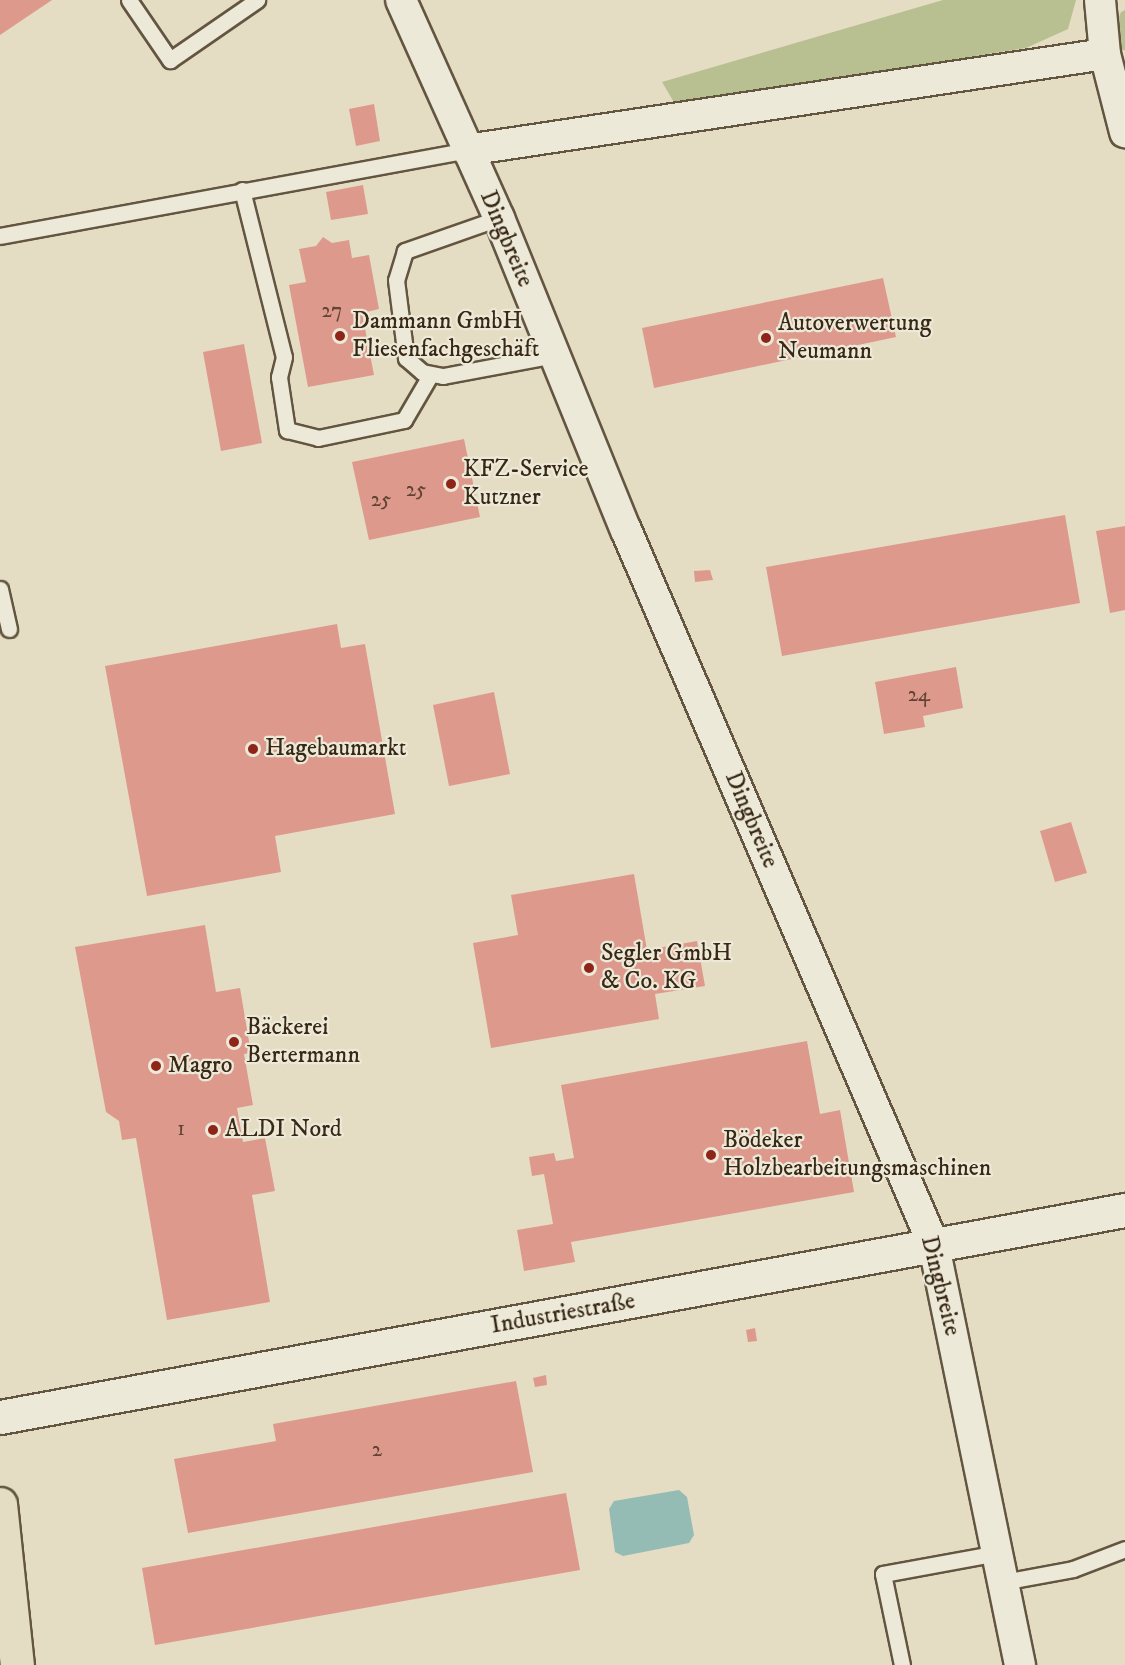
<!DOCTYPE html>
<meta charset="utf-8">
<style>
body{margin:0}
#map{position:relative;width:1125px;height:1665px;overflow:hidden;background:#e4ddc3;font-family:"IM FELL DW Pica",serif}
div>[style]{position:absolute}
.green>*{inset:0;background:#b8c091}
.water>*{inset:0;background:#95bbb5}
.building>*{inset:0;background:#de998d}
.roads{filter:drop-shadow(2px 0 #635540) drop-shadow(-2px 0 #635540) drop-shadow(0 2px #635540) drop-shadow(0 -2px #635540)}
.lane>*{height:15px;margin:-7.5px;padding:0 7.5px;transform-origin:7.5px;border-radius:7.5px;background:#ede9d8}
.street>*{height:30px;margin:-15px;padding:0 15px;transform-origin:15px;border-radius:15px;background:#ede9d8}
.secondary>*{height:33px;margin:-16.5px;padding:0 16.5px;transform-origin:16.5px;border-radius:16.5px;background:#ede9d8}
.primary>*{height:33px;margin:-16.5px;padding:0 16.5px;transform-origin:16.5px;border-radius:16.5px;background:#e4ddc3}
.dots>*{width:16px;height:16px;translate:-50% -50%;box-sizing:border-box;border:3px solid #ede9d8;border-radius:50%}
span{translate:-50% -50%;white-space:nowrap;text-align:center;line-height:1.15;-webkit-text-stroke:4.5px #ede9d8;paint-order:stroke}
.number-label{font-size:21px;color:#624433}
.number-label span{-webkit-text-stroke-width:0}
.street-label{font-size:24px;color:#382815}
.poi-label{font-size:24px;color:#382815}
.left{translate:0 -50%;text-align:left}
</style>
<div id="map">
<div class="green">
<i style="clip-path:polygon(943px 0,1076px 0,1068px 29px,1026px 48px,675px 104px,662px 82px)"></i>
<i style="clip-path:polygon(1125px 10px,1125px 50px,1105px 54px,1121px 12px)"></i>
</div>
<div class="water">
<i style="clip-path:polygon(679px 1490px,687px 1497px,694px 1535px,689px 1543px,623px 1556px,615px 1552px,609px 1509px,614px 1501px)"></i>
</div>
<div class="building">
<i style="clip-path:polygon(0 0,52px 0,0 35px)"></i>
<i style="clip-path:polygon(374px 104px,380px 141px,356px 146px,349px 109px)"></i>
<i style="clip-path:polygon(363px 185px,368px 214px,331px 220px,326px 192px)"></i>
<i style="clip-path:polygon(323px 237px,332px 243px,349px 240px,352px 258px,369px 255px,379px 309px,362px 313px,374px 375px,308px 387px,289px 285px,306px 282px,299px 249px,316px 246px)"></i>
<i style="clip-path:polygon(883px 278px,896px 337px,654px 388px,642px 328px)"></i>
<i style="clip-path:polygon(244px 344px,262px 443px,221px 451px,203px 352px)"></i>
<i style="clip-path:polygon(464px 439px,480px 517px,369px 540px,352px 462px)"></i>
<i style="clip-path:polygon(1065px 515px,1080px 603px,782px 656px,766px 567px)"></i>
<i style="clip-path:polygon(1125px 526px,1125px 610px,1110px 613px,1096px 531px)"></i>
<i style="clip-path:polygon(710px 570px,713px 580px,695px 582px,694px 571px)"></i>
<i style="clip-path:polygon(337px 624px,341px 648px,365px 644px,395px 814px,275px 836px,281px 872px,147px 896px,105px 666px)"></i>
<i style="clip-path:polygon(956px 667px,963px 708px,923px 716px,925px 727px,884px 734px,875px 682px)"></i>
<i style="clip-path:polygon(494px 692px,510px 774px,449px 786px,433px 705px)"></i>
<i style="clip-path:polygon(1071px 822px,1087px 873px,1055px 882px,1040px 831px)"></i>
<i style="clip-path:polygon(634px 874px,647px 950px,697px 941px,705px 986px,655px 994px,659px 1019px,491px 1048px,473px 943px,518px 935px,511px 895px)"></i>
<i style="clip-path:polygon(205px 925px,216px 992px,240px 988px,251px 1053px,244px 1054px,253px 1105px,237px 1108px,243px 1142px,265px 1138px,275px 1191px,252px 1195px,270px 1302px,167px 1320px,136px 1138px,122px 1140px,119px 1121px,106px 1112px,75px 947px)"></i>
<i style="clip-path:polygon(807px 1041px,820px 1114px,840px 1110px,854px 1192px,571px 1242px,575px 1262px,524px 1271px,517px 1230px,553px 1224px,544px 1174px,532px 1176px,529px 1157px,554px 1153px,556px 1161px,574px 1158px,561px 1085px)"></i>
<i style="clip-path:polygon(755px 1328px,757px 1341px,748px 1342px,746px 1330px)"></i>
<i style="clip-path:polygon(546px 1375px,547px 1385px,535px 1387px,533px 1378px)"></i>
<i style="clip-path:polygon(516px 1381px,533px 1472px,188px 1533px,174px 1459px,276px 1441px,273px 1424px)"></i>
<i style="clip-path:polygon(566px 1493px,580px 1570px,155px 1645px,142px 1568px)"></i>
</div>
<div class="roads">
<div class="lane">
<i style="left:129px;top:0;width:73px;rotate:55.7deg"></i>
<i style="left:170px;top:60px;width:106px;rotate:-34.6deg"></i>
<i style="left:242px;top:190px;width:172px;rotate:75.9deg"></i>
<i style="left:284px;top:357px;width:21px;rotate:104deg"></i>
<i style="left:279px;top:377px;width:54px;rotate:81.4deg"></i>
<i style="left:287px;top:430px;width:32px;rotate:14deg"></i>
<i style="left:318px;top:438px;width:88px;rotate:-11.8deg"></i>
<i style="left:404px;top:420px;width:53px;rotate:-59.6deg"></i>
<i style="left:499px;top:218px;width:100px;rotate:160.7deg"></i>
<i style="left:405px;top:251px;width:30px;rotate:107deg"></i>
<i style="left:396px;top:280px;width:79px;rotate:82.7deg"></i>
<i style="left:406px;top:358px;width:21px;rotate:41deg"></i>
<i style="left:422px;top:372px;width:21px;rotate:11deg"></i>
<i style="left:443px;top:376px;width:113px;rotate:-10.7deg"></i>
<i style="left:0;top:236px;width:475px;rotate:-10.4deg"></i>
<i style="left:0;top:589px;width:41px;rotate:77.3deg"></i>
<i style="left:1003px;top:1582px;width:71px;rotate:-10.5deg"></i>
<i style="left:1073px;top:1569px;width:56px;rotate:-21deg"></i>
<i style="left:902px;top:1665px;width:93px;rotate:-101.8deg"></i>
<i style="left:883px;top:1574px;width:116px;rotate:-10.4deg"></i>
</div>
<div class="street">
<i style="left:401px;top:0;width:239px;rotate:65.8deg"></i>
<i style="left:499px;top:218px;width:337px;rotate:67.9deg"></i>
<i style="left:626px;top:530px;width:779px;rotate:66.72deg"></i>
<i style="left:934px;top:1246px;width:428px;rotate:78.4deg"></i>
<i style="left:1100px;top:0;width:54px;rotate:84.7deg"></i>
<i style="left:1105px;top:54px;width:81px;rotate:75.6deg"></i>
<i style="left:467px;top:150px;width:645px;rotate:-8.56deg"></i>
</div>
<div class="secondary">
<i style="left:0;top:1417px;width:1144px;rotate:-10.43deg"></i>
</div>
<div class="primary">
<i style="left:0;top:1504px;width:162px;rotate:84deg"></i>
</div>
</div>
<div class="dots">
<i style="left:340px;top:336px;background:#8f2418"></i>
<i style="left:766px;top:338px;background:#8f2418"></i>
<i style="left:451px;top:484px;background:#8f2418"></i>
<i style="left:253px;top:749px;background:#8f2418"></i>
<i style="left:589px;top:968px;background:#8f2418"></i>
<i style="left:234px;top:1042px;background:#8f2418"></i>
<i style="left:156px;top:1066px;background:#8f2418"></i>
<i style="left:213px;top:1130px;background:#8f2418"></i>
<i style="left:711px;top:1155px;background:#8f2418"></i>
</div>
<div class="number-label">
<span style="left:332px;top:311px">27</span>
<span style="left:416px;top:490px">25</span>
<span style="left:381px;top:500px">25</span>
<span style="left:919px;top:695px">24</span>
<span style="left:181px;top:1129px">1</span>
<span style="left:377px;top:1450px">2</span>
</div>
<div class="street-label">
<span style="left:506px;top:239px;rotate:67deg">Dingbreite</span>
<span style="left:751px;top:820px;rotate:67deg">Dingbreite</span>
<span style="left:940px;top:1286px;rotate:76deg">Dingbreite</span>
<span style="left:563px;top:1314px;rotate:-10deg">Industriestraße</span>
</div>
<div class="poi-label">
<span class="left" style="left:352px;top:336px">Dammann GmbH<br>Fliesenfachgeschäft</span>
<span class="left" style="left:778px;top:338px">Autoverwertung<br>Neumann</span>
<span class="left" style="left:463px;top:484px">KFZ-Service<br>Kutzner</span>
<span class="left" style="left:265px;top:749px">Hagebaumarkt</span>
<span class="left" style="left:601px;top:968px">Segler GmbH<br>&amp; Co. KG</span>
<span class="left" style="left:246px;top:1042px">Bäckerei<br>Bertermann</span>
<span class="left" style="left:168px;top:1066px">Magro</span>
<span class="left" style="left:225px;top:1130px">ALDI Nord</span>
<span class="left" style="left:723px;top:1155px">Bödeker<br>Holzbearbeitungsmaschinen</span>
</div>
</div>
